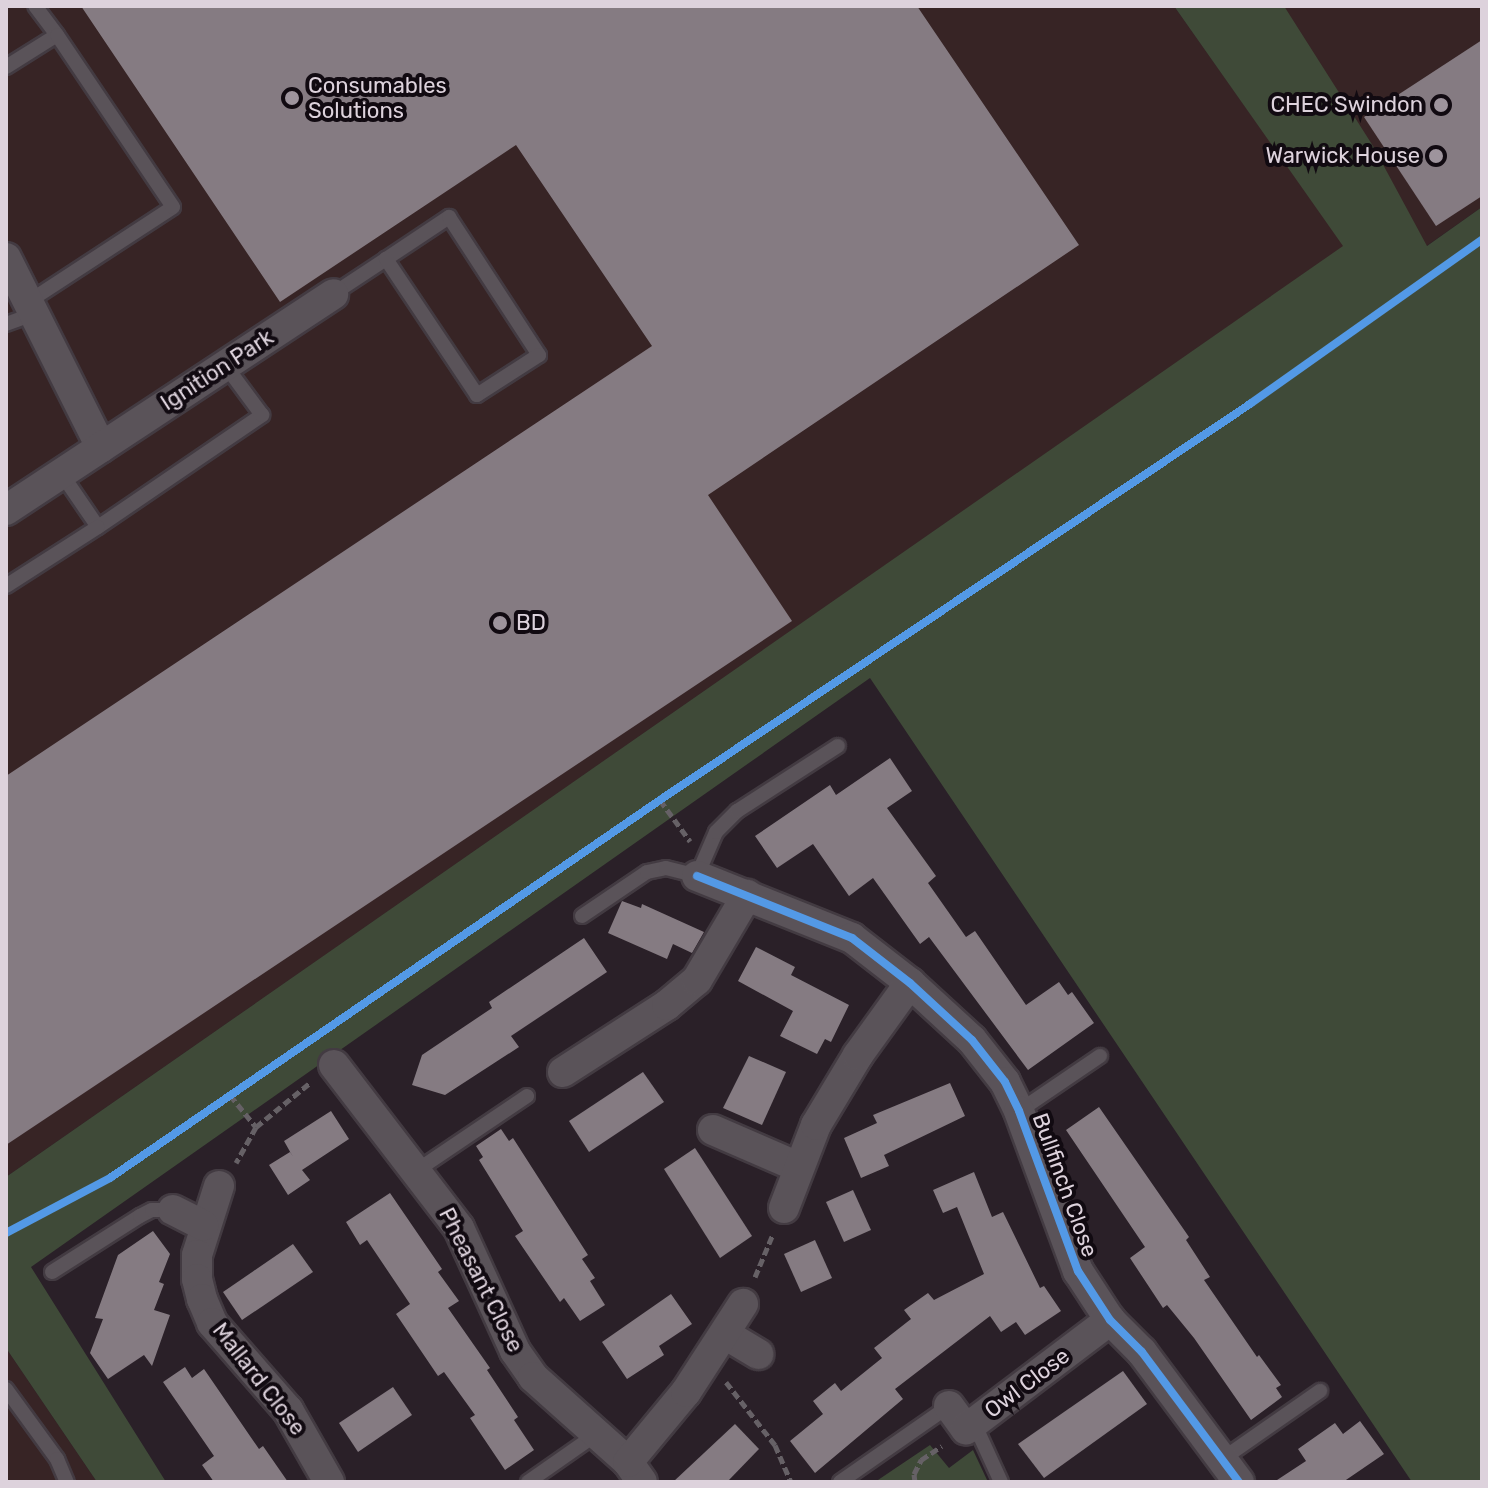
<!DOCTYPE html>
<style>
body{margin:0}
#map{position:relative;width:1488px;height:1488px;overflow:hidden;background:#2a2028;font-family:Rubik,sans-serif}
div>[style]{position:absolute}
.industrial>*{inset:0;background:#372425}
.green>*{inset:0;background:#3f4a38}
.building>*{inset:0;background:#857b82}
.path>*{height:5px;margin-top:-2.5px;transform-origin:0;background:repeating-linear-gradient(90deg,#666166 0 8px,transparent 0 12px)}
.roads{filter:drop-shadow(2px 0 #433b42) drop-shadow(-2px 0 #433b42) drop-shadow(0 2px #433b42) drop-shadow(0 -2px #433b42)}
.service>*{height:14px;margin:-7px;padding:0 7px;transform-origin:7px;border-radius:7px;background:#5a5359}
.minor>*{height:30px;margin:-15px;padding:0 15px;transform-origin:15px;border-radius:15px;background:#5a5359}
.cycleway>*{height:8px;margin:-4px;padding:0 4px;transform-origin:4px;border-radius:4px;background:#5399e6}
.dots>*{width:22px;height:22px;translate:-50% -50%;box-sizing:border-box;border:4px solid #110a11;border-radius:50%}
span{translate:-50% -50%;white-space:nowrap;text-align:center;line-height:1.15;-webkit-text-stroke:8px #110a11;paint-order:stroke}
.poi-label{font-size:22px;color:#ddd2dc}
.left{translate:0 -50%;text-align:left}
.right{translate:-100% -50%;text-align:right}
.street-label{font-size:22px;color:#ddd2dc}
.frame{position:absolute;inset:0;border:8px solid #ddd2dc;pointer-events:none}
</style>
<div id="map">
<div class="industrial">
<i style="clip-path:polygon(6px 6px,1174px 6px,1344px 246px,6px 1177px)"></i>
<i style="clip-path:polygon(1218px 6px,1482px 6px,1482px 207px,1398px 266px)"></i>
<i style="clip-path:polygon(6px 1348px,97px 1482px,6px 1482px)"></i>
</div>
<div class="green">
<i style="clip-path:polygon(1174px 6px,1284px 6px,1373px 146px,1427px 246px,1482px 207px,1482px 1482px,1412px 1482px,870px 678px,31px 1267px,166px 1482px,97px 1482px,6px 1348px,6px 1177px,1343px 246px)"></i>
<i style="clip-path:polygon(930px 1445px,949px 1468px,973px 1450px,988px 1482px,875px 1482px)"></i>
</div>
<div class="building">
<i style="clip-path:polygon(81px 6px,917px 6px,1079px 245px,708px 495px,792px 621px,6px 1145px,6px 776px,652px 346px,516px 145px,280px 302px)"></i>
<i style="clip-path:polygon(1482px 40px,1482px 196px,1436px 226px,1364px 117px)"></i>
<i style="clip-path:polygon(890px 758px,912px 791px,887px 808px,936px 876px,928px 883px,966px 937px,975px 931px,1026px 1005px,1059px 982px,1068px 995px,1072px 992px,1094px 1023px,1028px 1070px,929px 937px,920px 944px,873px 878px,849px 896px,813px 844px,777px 868px,755px 836px,830px 785px,836px 795px)"></i>
<i style="clip-path:polygon(622px 901px,641px 908px,642px 904px,704px 932px,692px 953px,673px 944px,667px 959px,608px 933px)"></i>
<i style="clip-path:polygon(584px 938px,607px 972px,511px 1036px,519px 1047px,445px 1095px,412px 1085px,422px 1055px,492px 1008px,489px 1002px)"></i>
<i style="clip-path:polygon(756px 947px,795px 967px,791px 975px,849px 1005px,831px 1042px,825px 1039px,817px 1054px,780px 1036px,793px 1011px,738px 981px)"></i>
<i style="clip-path:polygon(749px 1056px,786px 1072px,762px 1125px,723px 1108px)"></i>
<i style="clip-path:polygon(643px 1072px,664px 1102px,589px 1152px,569px 1121px)"></i>
<i style="clip-path:polygon(950px 1083px,965px 1116px,884px 1155px,889px 1166px,861px 1178px,844px 1138px,877px 1123px,873px 1115px)"></i>
<i style="clip-path:polygon(1099px 1107px,1189px 1237px,1186px 1240px,1210px 1277px,1204px 1280px,1257px 1357px,1259px 1355px,1281px 1385px,1276px 1388px,1282px 1397px,1251px 1420px,1194px 1338px,1167px 1305px,1163px 1308px,1130px 1258px,1145px 1247px,1066px 1130px)"></i>
<i style="clip-path:polygon(331px 1111px,349px 1139px,302px 1170px,310px 1180px,288px 1195px,269px 1165px,290px 1152px,293px 1157px,284px 1141px)"></i>
<i style="clip-path:polygon(501px 1129px,509px 1141px,513px 1138px,588px 1255px,582px 1259px,595px 1278px,590px 1281px,605px 1305px,580px 1321px,564px 1298px,560px 1302px,515px 1236px,523px 1231px,479px 1160px,483px 1157px,476px 1146px)"></i>
<i style="clip-path:polygon(695px 1148px,752px 1236px,720px 1258px,664px 1169px)"></i>
<i style="clip-path:polygon(974px 1172px,992px 1217px,1003px 1212px,1040px 1288px,1044px 1286px,1061px 1311px,1025px 1335px,1016px 1322px,1001px 1332px,990px 1316px,895px 1389px,903px 1399px,815px 1473px,790px 1441px,823px 1414px,813px 1401px,835px 1383px,841px 1391px,882px 1358px,874px 1348px,911px 1319px,904px 1310px,928px 1293px,934px 1300px,984px 1274px,957px 1207px,943px 1213px,933px 1190px)"></i>
<i style="clip-path:polygon(853px 1190px,871px 1230px,844px 1242px,826px 1202px)"></i>
<i style="clip-path:polygon(390px 1193px,442px 1269px,438px 1272px,459px 1301px,448px 1308px,490px 1368px,487px 1370px,518px 1417px,514px 1420px,534px 1450px,505px 1470px,470px 1418px,475px 1415px,444px 1372px,438px 1376px,396px 1314px,410px 1304px,367px 1240px,360px 1245px,346px 1222px)"></i>
<i style="clip-path:polygon(153px 1231px,170px 1254px,159px 1282px,164px 1284px,154px 1310px,170px 1315px,152px 1366px,144px 1355px,108px 1379px,90px 1353px,103px 1319px,95px 1318px,118px 1255px)"></i>
<i style="clip-path:polygon(815px 1240px,832px 1278px,801px 1292px,784px 1254px)"></i>
<i style="clip-path:polygon(293px 1244px,313px 1272px,242px 1320px,223px 1292px)"></i>
<i style="clip-path:polygon(671px 1294px,692px 1324px,659px 1346px,664px 1355px,627px 1379px,602px 1342px)"></i>
<i style="clip-path:polygon(185px 1367px,192px 1378px,204px 1369px,259px 1449px,263px 1446px,288px 1482px,214px 1482px,202px 1465px,214px 1456px,163px 1382px)"></i>
<i style="clip-path:polygon(1123px 1371px,1147px 1404px,1044px 1478px,1018px 1444px)"></i>
<i style="clip-path:polygon(393px 1387px,412px 1415px,358px 1452px,339px 1423px)"></i>
<i style="clip-path:polygon(1360px 1421px,1384px 1454px,1343px 1482px,1274px 1482px,1306px 1461px,1298px 1449px,1335px 1423px,1343px 1434px)"></i>
<i style="clip-path:polygon(735px 1424px,759px 1449px,727px 1482px,673px 1482px)"></i>
</div>
<div class="path">
<i style="left:660px;top:800px;width:51px;rotate:53.8deg"></i>
<i style="left:230px;top:1095px;width:41px;rotate:50.9deg"></i>
<i style="left:256px;top:1127px;width:41px;rotate:119.1deg"></i>
<i style="left:256px;top:1127px;width:71px;rotate:-39.3deg"></i>
<i style="left:755px;top:1277px;width:47px;rotate:-67.3deg"></i>
<i style="left:726px;top:1382px;width:80px;rotate:52.1deg"></i>
<i style="left:775px;top:1445px;width:40px;rotate:66.6deg"></i>
<i style="left:915px;top:1482px;width:8px;rotate:-97deg"></i>
<i style="left:914px;top:1474px;width:16px;rotate:-63deg"></i>
<i style="left:921px;top:1460px;width:25px;rotate:-34deg"></i>
</div>
<div class="roads">
<div class="service">
<i style="left:6px;top:67px;width:60px;rotate:-32.1deg"></i>
<i style="left:57px;top:35px;width:36px;rotate:-127deg"></i>
<i style="left:333px;top:294px;width:64px;rotate:-33.4deg"></i>
<i style="left:386px;top:259px;width:76px;rotate:-33.7deg"></i>
<i style="left:449px;top:217px;width:165px;rotate:56.9deg"></i>
<i style="left:539px;top:355px;width:74px;rotate:147.2deg"></i>
<i style="left:477px;top:395px;width:164px;rotate:-123.8deg"></i>
<i style="left:28px;top:302px;width:173px;rotate:-33.2deg"></i>
<i style="left:173px;top:207px;width:207px;rotate:-124deg"></i>
<i style="left:6px;top:324px;width:30px;rotate:-20deg"></i>
<i style="left:61px;top:473px;width:65px;rotate:55.6deg"></i>
<i style="left:98px;top:527px;width:199px;rotate:-34.3deg"></i>
<i style="left:262px;top:415px;width:62px;rotate:-126.5deg"></i>
<i style="left:6px;top:586px;width:109px;rotate:-32.7deg"></i>
<i style="left:582px;top:916px;width:78px;rotate:-34.1deg"></i>
<i style="left:647px;top:872px;width:19px;rotate:-12deg"></i>
<i style="left:666px;top:868px;width:32px;rotate:14deg"></i>
<i style="left:697px;top:876px;width:48px;rotate:-66.6deg"></i>
<i style="left:716px;top:832px;width:30px;rotate:-45deg"></i>
<i style="left:737px;top:811px;width:120px;rotate:-32.8deg"></i>
<i style="left:1019px;top:1111px;width:98px;rotate:-34.2deg"></i>
<i style="left:416px;top:1171px;width:134px;rotate:-34deg"></i>
<i style="left:52px;top:1272px;width:104px;rotate:-32.5deg"></i>
<i style="left:140px;top:1216px;width:13px;rotate:-27deg"></i>
<i style="left:152px;top:1210px;width:21px"></i>
<i style="left:6px;top:1389px;width:87px;rotate:53.9deg"></i>
<i style="left:57px;top:1459px;width:25px;rotate:67deg"></i>
<i style="left:974px;top:1423px;width:65px;rotate:65.4deg"></i>
<i style="left:1221px;top:1460px;width:121px;rotate:-34.9deg"></i>
<i style="left:528px;top:1482px;width:82px;rotate:-35deg"></i>
<i style="left:840px;top:1482px;width:133px;rotate:-34.9deg"></i>
</div>
<div class="minor">
<i style="left:6px;top:258px;width:212px;rotate:63.3deg"></i>
<i style="left:6px;top:510px;width:392px;rotate:-33.4deg"></i>
<i style="left:697px;top:876px;width:167px;rotate:21.8deg"></i>
<i style="left:852px;top:938px;width:73px;rotate:37.8deg"></i>
<i style="left:910px;top:983px;width:84px;rotate:42.6deg"></i>
<i style="left:972px;top:1040px;width:53px;rotate:51.8deg"></i>
<i style="left:1005px;top:1082px;width:32px;rotate:64deg"></i>
<i style="left:1019px;top:1111px;width:171px;rotate:69.8deg"></i>
<i style="left:1078px;top:1271px;width:59px;rotate:56.9deg"></i>
<i style="left:1110px;top:1320px;width:45px;rotate:45deg"></i>
<i style="left:1142px;top:1352px;width:162px;rotate:53.3deg"></i>
<i style="left:334px;top:1065px;width:205px;rotate:52.5deg"></i>
<i style="left:459px;top:1228px;width:135px;rotate:65.5deg"></i>
<i style="left:515px;top:1351px;width:32px;rotate:55deg"></i>
<i style="left:533px;top:1377px;width:127px;rotate:41.8deg"></i>
<i style="left:628px;top:1462px;width:24px;rotate:55deg"></i>
<i style="left:563px;top:1072px;width:124px;rotate:-32.8deg"></i>
<i style="left:667px;top:1005px;width:39px;rotate:-40deg"></i>
<i style="left:697px;top:980px;width:99px;rotate:-59.5deg"></i>
<i style="left:713px;top:1130px;width:93px;rotate:23.5deg"></i>
<i style="left:219px;top:1186px;width:72px;rotate:107.7deg"></i>
<i style="left:197px;top:1255px;width:24px;rotate:90deg"></i>
<i style="left:197px;top:1279px;width:21px;rotate:76deg"></i>
<i style="left:202px;top:1299px;width:26px;rotate:67deg"></i>
<i style="left:212px;top:1323px;width:116px;rotate:48.9deg"></i>
<i style="left:288px;top:1410px;width:83px;rotate:60.3deg"></i>
<i style="left:784px;top:1208px;width:89px;rotate:-68.9deg"></i>
<i style="left:816px;top:1125px;width:82px;rotate:-59deg"></i>
<i style="left:858px;top:1055px;width:89px;rotate:-54.2deg"></i>
<i style="left:173px;top:1210px;width:34px;rotate:27deg"></i>
<i style="left:725px;top:1334px;width:39px;rotate:31deg"></i>
<i style="left:949px;top:1406px;width:29px;rotate:54deg"></i>
<i style="left:966px;top:1429px;width:181px;rotate:-37.1deg"></i>
<i style="left:628px;top:1462px;width:91px;rotate:-50.4deg"></i>
<i style="left:686px;top:1392px;width:105px;rotate:-57.1deg"></i>
</div>
</div>
<div class="cycleway">
<i style="left:697px;top:876px;width:167px;rotate:21.8deg"></i>
<i style="left:852px;top:938px;width:73px;rotate:37.8deg"></i>
<i style="left:910px;top:983px;width:84px;rotate:42.6deg"></i>
<i style="left:972px;top:1040px;width:53px;rotate:51.8deg"></i>
<i style="left:1005px;top:1082px;width:32px;rotate:64deg"></i>
<i style="left:1019px;top:1111px;width:171px;rotate:69.8deg"></i>
<i style="left:1078px;top:1271px;width:59px;rotate:56.9deg"></i>
<i style="left:1110px;top:1320px;width:45px;rotate:45deg"></i>
<i style="left:1142px;top:1352px;width:162px;rotate:53.3deg"></i>
<i style="left:6px;top:1233px;width:118px;rotate:-27.9deg"></i>
<i style="left:110px;top:1178px;width:667px;rotate:-34.5deg"></i>
<i style="left:660px;top:800px;width:711px;rotate:-33.87deg"></i>
<i style="left:1250px;top:404px;width:284px;rotate:-35.3deg"></i>
</div>
<div class="dots">
<i style="left:292px;top:98px;background:#9e949d"></i>
<i style="left:1441px;top:105px;background:#9e949d"></i>
<i style="left:1436px;top:156px;background:#9e949d"></i>
<i style="left:500px;top:623px;background:#9e949d"></i>
</div>
<div class="poi-label">
<span class="left" style="left:308px;top:98px">Consumables<br>Solutions</span>
<span class="right" style="left:1423px;top:105px">CHEC Swindon</span>
<span class="right" style="left:1420px;top:156px">Warwick House</span>
<span class="left" style="left:516px;top:623px">BD</span>
</div>
<div class="street-label">
<span style="left:217px;top:370px;rotate:-33deg">Ignition Park</span>
<span style="left:1065px;top:1185px;rotate:70deg">Bullfinch Close</span>
<span style="left:481px;top:1280px;rotate:63deg">Pheasant Close</span>
<span style="left:259px;top:1379px;rotate:52deg">Mallard Close</span>
<span style="left:1027px;top:1383px;rotate:-37deg">Owl Close</span>
</div>
<div class="frame"></div>
</div>
